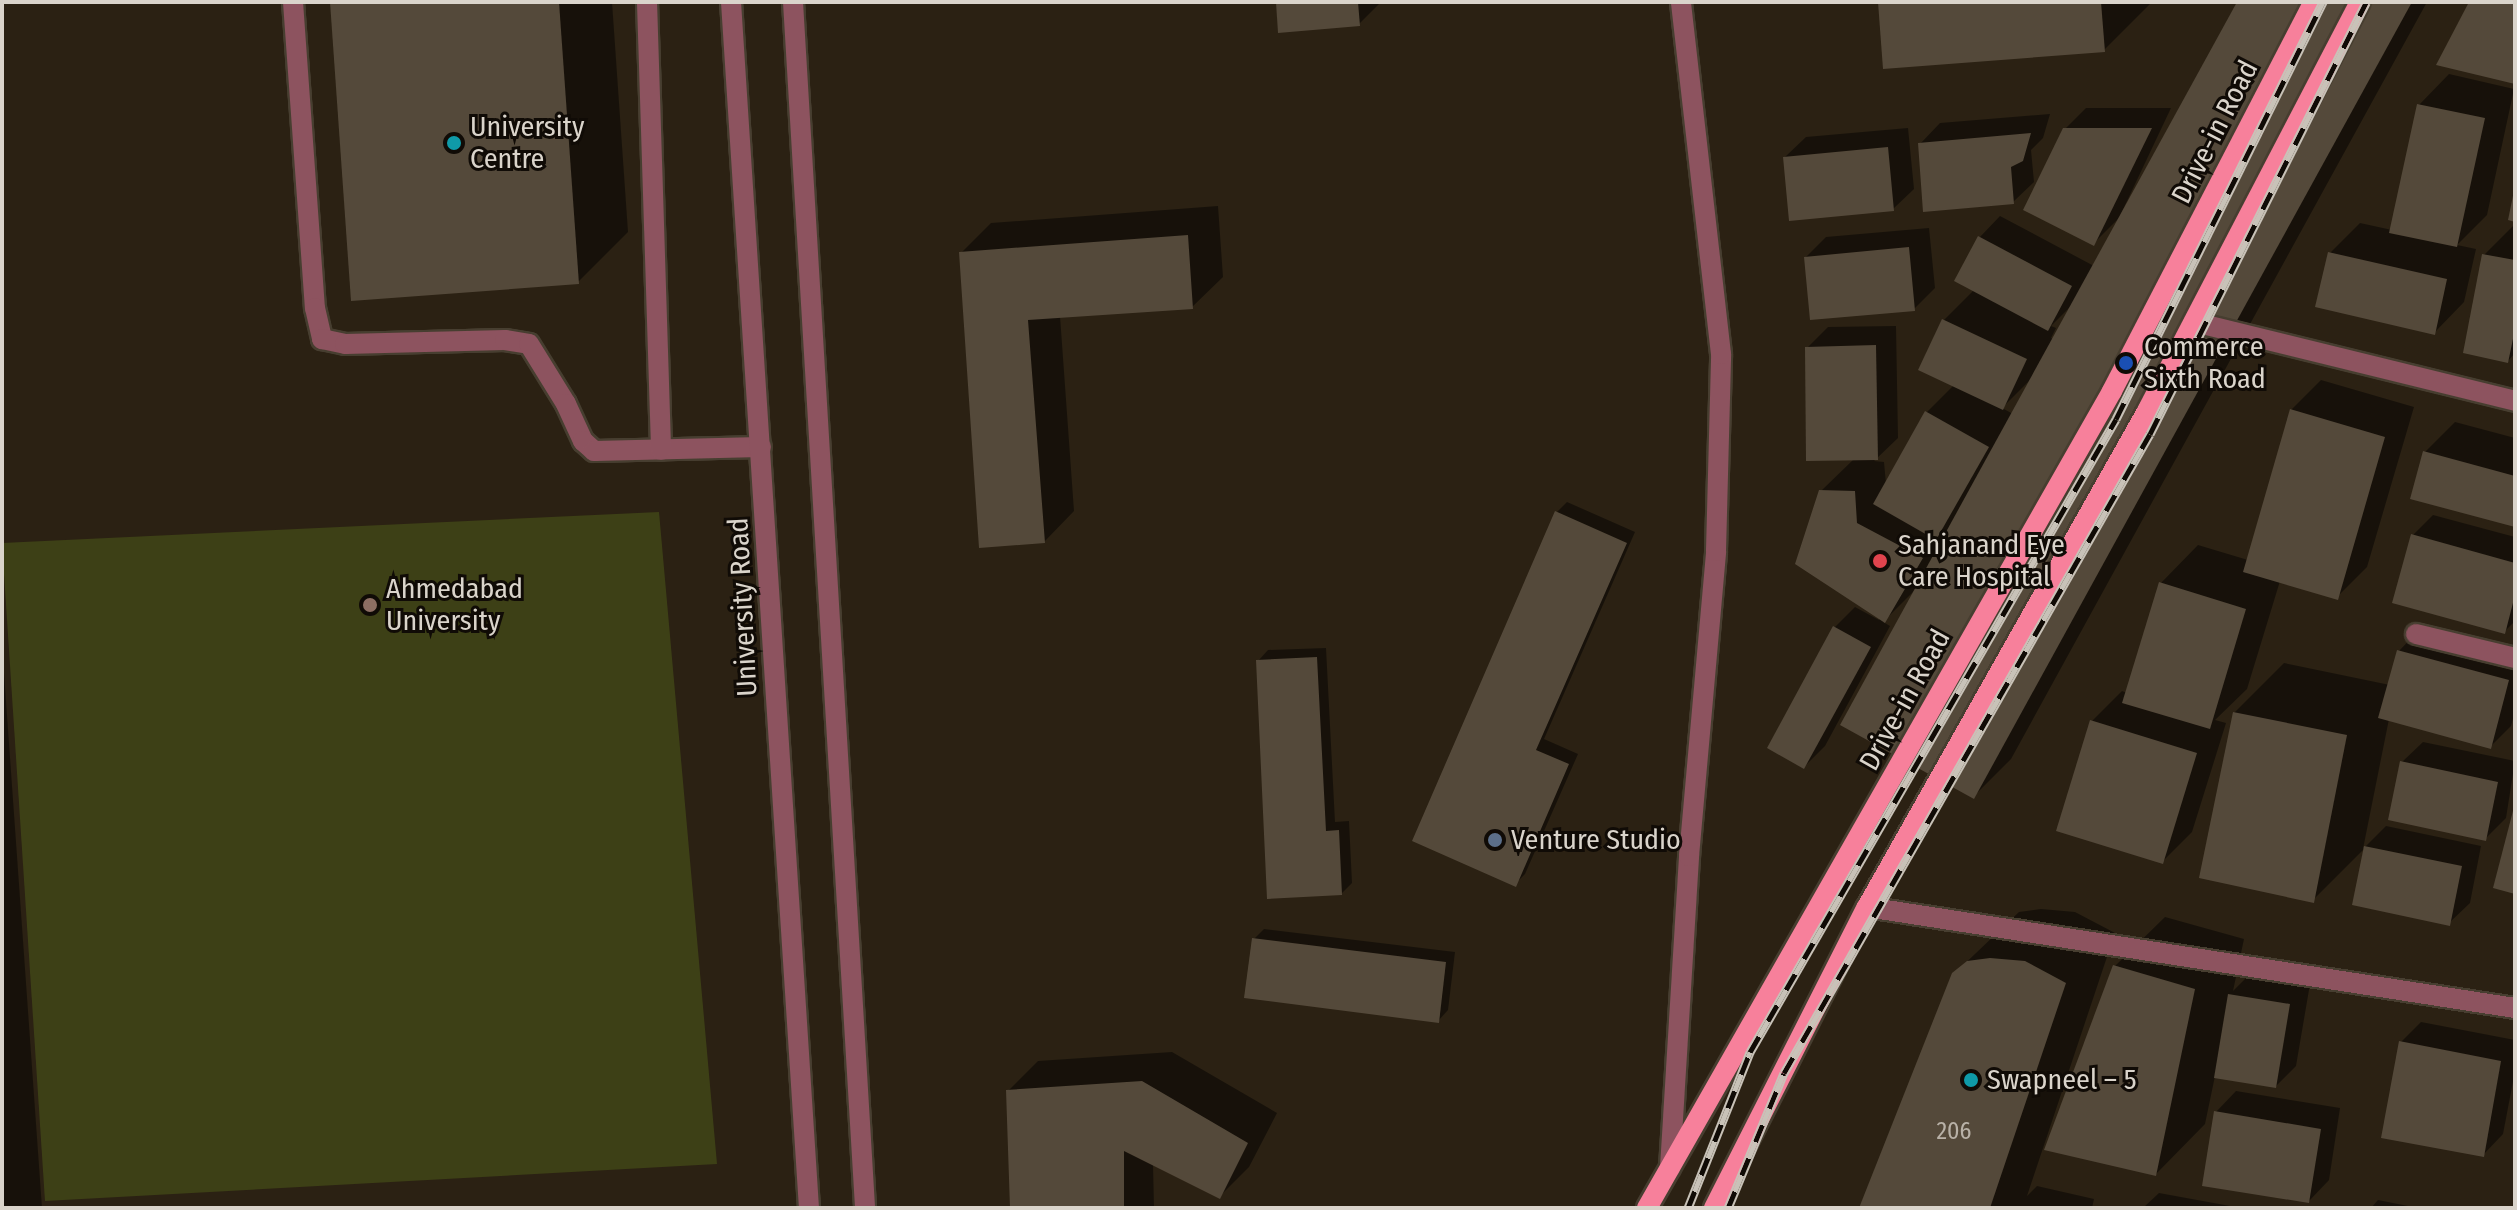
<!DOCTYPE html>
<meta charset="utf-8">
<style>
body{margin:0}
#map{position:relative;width:2517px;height:1210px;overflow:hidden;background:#2b2113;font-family:"Fira Sans Condensed",sans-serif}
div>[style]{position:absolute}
.green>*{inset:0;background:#3d4016}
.shadow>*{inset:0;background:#0007}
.building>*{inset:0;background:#54493a}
.roads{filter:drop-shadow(2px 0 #473e30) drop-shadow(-2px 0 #473e30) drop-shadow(0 2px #473e30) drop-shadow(0 -2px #473e30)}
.minor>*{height:20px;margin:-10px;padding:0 10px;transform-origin:10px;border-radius:10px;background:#8d535f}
.major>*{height:20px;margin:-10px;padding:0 10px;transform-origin:10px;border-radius:10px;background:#f7809b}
.rail>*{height:9px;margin-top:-4.5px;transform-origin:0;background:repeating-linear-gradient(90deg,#100b06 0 18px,#c8c2b8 0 36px);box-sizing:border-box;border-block:2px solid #c8c2b8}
.dots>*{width:22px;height:22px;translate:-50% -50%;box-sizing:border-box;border:4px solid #100b06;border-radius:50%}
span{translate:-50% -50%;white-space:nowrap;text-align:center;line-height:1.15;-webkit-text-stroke:6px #100b06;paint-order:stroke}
.number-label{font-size:24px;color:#b8b1a7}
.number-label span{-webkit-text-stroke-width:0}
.poi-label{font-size:28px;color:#dad4cb}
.left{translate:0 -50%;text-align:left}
.street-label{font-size:28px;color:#dad4cb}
.frame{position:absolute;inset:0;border:4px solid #dad4cb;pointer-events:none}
</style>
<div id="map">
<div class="green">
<i style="clip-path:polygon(659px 512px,717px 1164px,45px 1201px,2px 543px)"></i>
</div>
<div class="shadow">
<i style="clip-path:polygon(332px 2px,612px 2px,628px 232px,578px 282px)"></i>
<i style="clip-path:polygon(1278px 2px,1381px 2px,1359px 24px)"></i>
<i style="clip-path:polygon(1880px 2px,2152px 2px,2104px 50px)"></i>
<i style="clip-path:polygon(evenodd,2239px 2px,2427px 2px,2011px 759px,1973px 797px,1915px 590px,1883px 622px,1890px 626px,1825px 746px,1804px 767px,1835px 627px,1855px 607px,1879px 620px,1881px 617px,1821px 491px,1854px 459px,1807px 348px,1828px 327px,1896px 326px,1898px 438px,1874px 461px,1884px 462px,1886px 484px,1927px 412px,1955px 384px,1921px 369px,1944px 320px,1974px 290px,1957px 280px,1980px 237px,2000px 216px,2094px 266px,2239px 2px,2071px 306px,2054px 340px,2051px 338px,2056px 328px,2051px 326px,2071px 306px,2239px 2px,2031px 379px,2013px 414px,2002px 408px,2031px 379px)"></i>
<i style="clip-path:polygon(2449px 74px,2514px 89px,2487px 215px,2457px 245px,2476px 249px,2464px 302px,2434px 333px,2330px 253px,2360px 223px,2392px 230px,2419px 105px)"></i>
<i style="clip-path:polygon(2086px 108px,2171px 108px,2119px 218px,2094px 243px,2065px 129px)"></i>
<i style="clip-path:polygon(2050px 114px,2043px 138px,2031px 150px,2034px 182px,2013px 202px,1920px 144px,1940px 123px)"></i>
<i style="clip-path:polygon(1908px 128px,1914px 189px,1893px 209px,1785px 157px,1806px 137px)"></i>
<i style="clip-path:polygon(1218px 206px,1223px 277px,1192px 307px,1060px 316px,1074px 511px,1044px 542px,961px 253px,991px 223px)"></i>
<i style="clip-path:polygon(2514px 225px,2515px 353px,2508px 361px,2484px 255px)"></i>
<i style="clip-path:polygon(1929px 228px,1935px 288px,1914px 309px,1806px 257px,1826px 237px)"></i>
<i style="clip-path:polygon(2321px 380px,2414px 407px,2367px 567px,2337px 597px,2280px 581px,2247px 689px,2215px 720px,2226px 723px,2192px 832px,2162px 862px,2092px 721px,2122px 691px,2127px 693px,2160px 584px,2198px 545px,2248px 560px,2291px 410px)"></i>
<i style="clip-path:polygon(2455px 422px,2515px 438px,2515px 525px,2425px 452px)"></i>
<i style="clip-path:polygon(1567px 502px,1635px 532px,1544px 739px,1578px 754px,1525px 874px,1515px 884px,1557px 512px)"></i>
<i style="clip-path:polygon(2433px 515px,2515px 537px,2515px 621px,2504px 632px,2413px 535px)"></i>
<i style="clip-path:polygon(2419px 630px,2515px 656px,2515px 711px,2511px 726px,2490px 747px,2389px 719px,2363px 849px,2386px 826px,2481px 846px,2470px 903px,2449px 923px,2365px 848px,2313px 900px,2234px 713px,2284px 663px,2390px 685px,2399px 651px)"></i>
<i style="clip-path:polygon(2px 645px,42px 1208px,2px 1208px)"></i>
<i style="clip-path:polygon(1326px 648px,1335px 822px,1349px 821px,1352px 883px,1342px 893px,1258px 661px,1268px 650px)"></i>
<i style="clip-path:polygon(2423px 742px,2515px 761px,2506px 818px,2486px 838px,2402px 762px)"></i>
<i style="clip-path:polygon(2041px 909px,2075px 912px,2115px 933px,2027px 1196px,2037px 1186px,2094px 1199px,2092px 1208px,1861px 1208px,1954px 974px,2019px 912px)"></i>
<i style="clip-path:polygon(2165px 917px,2244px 939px,2233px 991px,2250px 974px,2310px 984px,2296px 1066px,2276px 1086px,2215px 1076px,2205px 1124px,2156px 1174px,2115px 966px)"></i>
<i style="clip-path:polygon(1264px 929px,1455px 952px,1448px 1010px,1438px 1021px,1254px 939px)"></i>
<i style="clip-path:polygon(2421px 1022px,2515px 1040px,2515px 1071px,2503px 1134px,2483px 1155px,2401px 1042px)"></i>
<i style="clip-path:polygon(1172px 1052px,1277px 1113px,1249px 1167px,1219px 1197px,1153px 1164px,1154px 1208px,1012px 1208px,1008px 1091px,1038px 1061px)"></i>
<i style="clip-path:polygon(2236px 1091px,2340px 1108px,2329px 1180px,2309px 1201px,2216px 1112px)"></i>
<i style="clip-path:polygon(2159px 1193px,2241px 1208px,2143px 1208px)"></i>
<i style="clip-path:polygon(2378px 1200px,2418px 1208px,2371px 1208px)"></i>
</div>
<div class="building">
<i style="clip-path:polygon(330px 2px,559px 2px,579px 284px,351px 301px)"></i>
<i style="clip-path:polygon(1276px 2px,1358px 2px,1360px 26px,1278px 33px)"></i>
<i style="clip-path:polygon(1878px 2px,2101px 2px,2105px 52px,1883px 69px)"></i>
<i style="clip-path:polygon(2237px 2px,2412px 2px,1974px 799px,1840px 725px)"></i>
<i style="clip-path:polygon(2469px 2px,2515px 2px,2515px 84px,2436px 65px)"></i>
<i style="clip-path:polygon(2417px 104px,2485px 118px,2457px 247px,2389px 233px)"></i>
<i style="clip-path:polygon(2063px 128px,2152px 128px,2094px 246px,2023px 210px)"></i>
<i style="clip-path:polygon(2031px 133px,2023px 161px,2011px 167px,2014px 204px,1923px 212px,1918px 143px)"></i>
<i style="clip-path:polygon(1888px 147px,1894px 211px,1789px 221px,1783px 157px)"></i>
<i style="clip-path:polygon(2514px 191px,2515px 191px,2515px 222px,2508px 220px)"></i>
<i style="clip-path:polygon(1188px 235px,1193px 309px,1028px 320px,1045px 543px,979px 548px,959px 252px)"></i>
<i style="clip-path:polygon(1978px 236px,2072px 286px,2048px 331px,1954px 281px)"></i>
<i style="clip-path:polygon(1909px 247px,1915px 311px,1810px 320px,1804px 257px)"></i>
<i style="clip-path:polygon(2328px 252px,2447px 279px,2435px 335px,2315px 307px)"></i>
<i style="clip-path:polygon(2482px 254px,2515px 260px,2515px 329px,2508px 363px,2463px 353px)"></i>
<i style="clip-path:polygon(1942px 319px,2027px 359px,2003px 410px,1918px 370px)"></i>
<i style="clip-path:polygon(1876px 345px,1878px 460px,1806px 461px,1805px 347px)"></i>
<i style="clip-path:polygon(2290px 409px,2385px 437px,2338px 600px,2243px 572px)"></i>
<i style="clip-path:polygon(1925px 411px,1989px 447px,1936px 540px,1873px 504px)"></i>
<i style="clip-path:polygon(2423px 451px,2515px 476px,2515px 527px,2410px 499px)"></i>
<i style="clip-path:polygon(1819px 490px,1855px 491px,1857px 523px,1923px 558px,1885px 623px,1795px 564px)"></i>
<i style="clip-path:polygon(1555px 511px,1627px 543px,1536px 750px,1569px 764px,1516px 887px,1412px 841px)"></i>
<i style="clip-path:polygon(2411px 534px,2515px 563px,2515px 595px,2505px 634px,2392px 603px)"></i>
<i style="clip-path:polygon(2159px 582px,2246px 609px,2210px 729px,2122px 703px)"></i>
<i style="clip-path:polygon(1833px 626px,1871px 647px,1804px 769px,1767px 748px)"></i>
<i style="clip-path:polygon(2397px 650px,2509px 680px,2491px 749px,2378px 718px)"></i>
<i style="clip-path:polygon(1317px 657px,1326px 831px,1339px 830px,1342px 895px,1267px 899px,1256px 660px)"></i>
<i style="clip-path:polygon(2233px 712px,2347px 735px,2314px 903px,2199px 878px)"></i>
<i style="clip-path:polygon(2090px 720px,2197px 753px,2163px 864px,2056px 831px)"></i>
<i style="clip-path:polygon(2400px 761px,2498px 782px,2486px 841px,2388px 820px)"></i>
<i style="clip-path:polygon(2514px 807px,2515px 807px,2515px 894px,2493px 888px)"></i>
<i style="clip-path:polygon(2364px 846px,2462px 866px,2450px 926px,2352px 905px)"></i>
<i style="clip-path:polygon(1252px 938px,1446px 962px,1439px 1023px,1244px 998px)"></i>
<i style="clip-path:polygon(1990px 958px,2025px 961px,2066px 983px,1990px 1208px,1859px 1208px,1952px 973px,1967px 961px)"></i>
<i style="clip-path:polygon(2113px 965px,2195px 989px,2156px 1176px,2044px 1150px)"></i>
<i style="clip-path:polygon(2228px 994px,2290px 1004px,2276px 1088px,2214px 1078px)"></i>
<i style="clip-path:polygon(2399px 1041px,2501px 1061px,2484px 1157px,2381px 1138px)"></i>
<i style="clip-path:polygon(1142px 1081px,1248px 1143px,1220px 1199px,1124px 1151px,1124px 1208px,1010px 1208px,1006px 1090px)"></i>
<i style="clip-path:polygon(2214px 1111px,2321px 1129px,2309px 1203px,2202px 1186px)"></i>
</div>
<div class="roads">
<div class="minor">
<i style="left:293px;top:2px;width:307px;rotate:85.9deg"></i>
<i style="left:315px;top:308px;width:32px;rotate:77deg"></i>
<i style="left:322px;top:339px;width:24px;rotate:12deg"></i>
<i style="left:345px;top:344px;width:160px;rotate:-1.4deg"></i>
<i style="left:505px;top:340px;width:24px;rotate:9deg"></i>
<i style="left:529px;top:344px;width:70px;rotate:58.3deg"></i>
<i style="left:566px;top:404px;width:41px;rotate:65.3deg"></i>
<i style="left:583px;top:441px;width:15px;rotate:42deg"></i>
<i style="left:594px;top:451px;width:167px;rotate:-1.4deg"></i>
<i style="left:647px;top:2px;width:448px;rotate:88.2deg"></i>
<i style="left:731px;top:2px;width:1209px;rotate:86.3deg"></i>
<i style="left:793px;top:2px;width:1208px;rotate:86.58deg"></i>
<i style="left:2194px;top:322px;width:331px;rotate:13.8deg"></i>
<i style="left:2416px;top:634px;width:102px;rotate:13.6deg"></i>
<i style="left:1867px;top:907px;width:656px;rotate:8.86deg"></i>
<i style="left:1670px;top:1168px;width:313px;rotate:-86.5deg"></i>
<i style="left:1689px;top:856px;width:306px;rotate:-84.9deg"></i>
<i style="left:1716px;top:551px;width:197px;rotate:-88.5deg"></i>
<i style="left:1721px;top:354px;width:354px;rotate:-96.5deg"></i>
</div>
<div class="major">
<i style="left:1647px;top:1208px;width:940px;rotate:-60.35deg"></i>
<i style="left:2112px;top:391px;width:438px;rotate:-62.6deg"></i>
<i style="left:1714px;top:1208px;width:338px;rotate:-63.1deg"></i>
<i style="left:1867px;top:907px;width:570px;rotate:-60.55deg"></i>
<i style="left:2147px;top:411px;width:461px;rotate:-62.5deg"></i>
</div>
</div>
<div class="rail">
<i style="left:1688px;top:1208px;width:168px;rotate:-68.3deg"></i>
<i style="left:1750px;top:1052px;width:731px;rotate:-59.96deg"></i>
<i style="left:2116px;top:419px;width:466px;rotate:-63.6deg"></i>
<i style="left:1728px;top:1208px;width:146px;rotate:-67.5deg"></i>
<i style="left:1784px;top:1073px;width:736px;rotate:-60.2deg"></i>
<i style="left:2150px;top:434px;width:483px;rotate:-63.4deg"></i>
</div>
<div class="dots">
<i style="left:454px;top:143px;background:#0f9aa8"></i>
<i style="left:2126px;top:363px;background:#1a4fb4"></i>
<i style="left:1880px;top:561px;background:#e0444e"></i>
<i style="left:370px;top:605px;background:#8d6e63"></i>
<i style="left:1495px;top:840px;background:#5c6f8a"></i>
<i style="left:1971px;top:1080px;background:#0f9aa8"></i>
</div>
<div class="number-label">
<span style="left:1954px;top:1132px">206</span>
</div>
<div class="poi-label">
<span class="left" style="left:470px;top:143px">University<br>Centre</span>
<span class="left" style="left:2144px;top:363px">Commerce<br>Sixth Road</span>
<span class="left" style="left:1898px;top:561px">Sahjanand Eye<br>Care Hospital</span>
<span class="left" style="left:386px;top:605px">Ahmedabad<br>University</span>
<span class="left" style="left:1511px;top:840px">Venture Studio</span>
<span class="left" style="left:1987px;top:1080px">Swapneel – 5</span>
</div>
<div class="street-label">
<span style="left:2215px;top:132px;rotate:-63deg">Drive-in Road</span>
<span style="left:743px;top:607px;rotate:-93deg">University Road</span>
<span style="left:1905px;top:700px;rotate:-61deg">Drive-in Road</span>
</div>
<div class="frame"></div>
</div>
